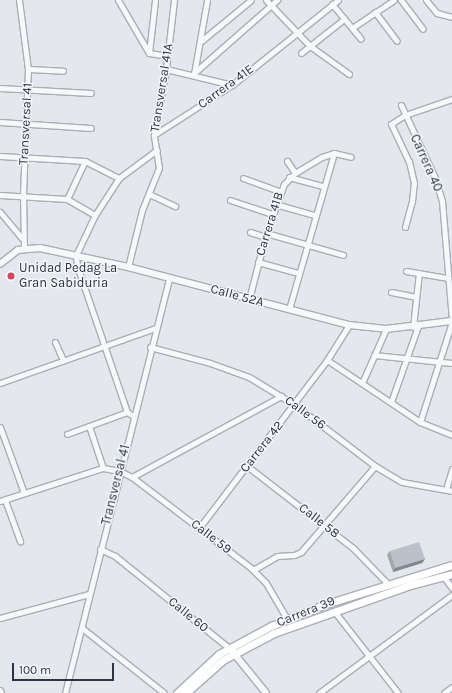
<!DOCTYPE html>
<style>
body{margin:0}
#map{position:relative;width:452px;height:693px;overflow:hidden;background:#e4e7ec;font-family:Karla,sans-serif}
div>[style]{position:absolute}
.roads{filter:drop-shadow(1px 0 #a9aeb7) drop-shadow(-1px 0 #a9aeb7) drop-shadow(0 1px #a9aeb7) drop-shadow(0 -1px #a9aeb7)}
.minor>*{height:5px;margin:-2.5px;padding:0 2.5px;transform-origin:2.5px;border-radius:2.5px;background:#f7f8fa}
.tertiary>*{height:6px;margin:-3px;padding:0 3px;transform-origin:3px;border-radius:3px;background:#f7f8fa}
.secondary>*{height:7px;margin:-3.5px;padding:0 3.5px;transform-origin:3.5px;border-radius:3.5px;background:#fff}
.wall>*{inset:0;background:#a1a5ae}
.shaded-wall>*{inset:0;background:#83868d}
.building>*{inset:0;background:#bbc0ca}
.dots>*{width:11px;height:11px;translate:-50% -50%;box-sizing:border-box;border:2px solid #f4f6f9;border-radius:50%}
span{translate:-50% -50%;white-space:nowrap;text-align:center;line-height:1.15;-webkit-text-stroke:3px #f4f6f9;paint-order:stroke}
.street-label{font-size:13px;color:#2b3445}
.poi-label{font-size:13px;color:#2b3445}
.left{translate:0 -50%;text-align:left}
.scale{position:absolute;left:12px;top:663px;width:102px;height:18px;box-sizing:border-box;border:2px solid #2b3445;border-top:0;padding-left:5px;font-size:12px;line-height:14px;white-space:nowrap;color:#2b3445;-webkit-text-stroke:3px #f4f6f9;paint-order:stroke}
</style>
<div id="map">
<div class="roads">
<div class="minor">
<i style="left:19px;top:0;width:70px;rotate:82.6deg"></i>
<i style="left:28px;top:69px;width:126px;rotate:92.3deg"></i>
<i style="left:23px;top:195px;width:53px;rotate:88.9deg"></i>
<i style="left:118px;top:0;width:61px;rotate:59.7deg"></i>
<i style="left:266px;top:0;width:64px;rotate:46.3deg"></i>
<i style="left:310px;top:46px;width:48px;rotate:35.7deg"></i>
<i style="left:401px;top:0;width:36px;rotate:53deg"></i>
<i style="left:426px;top:0;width:17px;rotate:50deg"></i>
<i style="left:437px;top:13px;width:16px;rotate:15deg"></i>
<i style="left:332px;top:4px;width:45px;rotate:50.4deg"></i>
<i style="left:375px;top:12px;width:36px;rotate:53deg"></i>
<i style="left:352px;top:28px;width:50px;rotate:-33.7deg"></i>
<i style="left:200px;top:42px;width:66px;rotate:-39.5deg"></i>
<i style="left:149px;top:53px;width:53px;rotate:-83.5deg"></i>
<i style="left:149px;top:53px;width:19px;rotate:9deg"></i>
<i style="left:301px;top:53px;width:55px;rotate:-38.3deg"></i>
<i style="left:28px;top:69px;width:35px;rotate:3deg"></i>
<i style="left:166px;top:69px;width:68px;rotate:13.6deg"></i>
<i style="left:194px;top:73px;width:111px;rotate:-41.3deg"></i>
<i style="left:194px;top:74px;width:75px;rotate:-80deg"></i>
<i style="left:0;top:88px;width:91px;rotate:3.1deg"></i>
<i style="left:401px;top:105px;width:81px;rotate:65deg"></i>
<i style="left:435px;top:178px;width:24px;rotate:73deg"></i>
<i style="left:442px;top:201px;width:118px;rotate:85.2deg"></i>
<i style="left:0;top:122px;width:91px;rotate:3.8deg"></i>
<i style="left:154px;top:135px;width:93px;rotate:-32.7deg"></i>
<i style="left:232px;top:85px;width:136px;rotate:-38.7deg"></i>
<i style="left:334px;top:153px;width:17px;rotate:13deg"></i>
<i style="left:0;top:156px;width:85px;rotate:3.4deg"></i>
<i style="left:85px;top:161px;width:38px;rotate:27deg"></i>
<i style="left:287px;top:161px;width:14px;rotate:56deg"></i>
<i style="left:289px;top:177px;width:35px;rotate:15deg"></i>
<i style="left:243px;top:178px;width:38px;rotate:20deg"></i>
<i style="left:149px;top:194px;width:29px;rotate:25deg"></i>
<i style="left:0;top:195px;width:67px;rotate:3.4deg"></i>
<i style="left:67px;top:199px;width:32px;rotate:30deg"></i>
<i style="left:67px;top:199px;width:42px;rotate:-64.7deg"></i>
<i style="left:230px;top:200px;width:44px;rotate:18.4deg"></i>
<i style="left:275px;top:204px;width:41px;rotate:15.8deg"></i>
<i style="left:0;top:212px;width:34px;rotate:50deg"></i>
<i style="left:405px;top:227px;width:27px;rotate:-75deg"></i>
<i style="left:412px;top:201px;width:18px;rotate:-84deg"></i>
<i style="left:414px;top:183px;width:22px;rotate:-103deg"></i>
<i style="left:409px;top:162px;width:42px;rotate:-115.3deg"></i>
<i style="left:391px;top:124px;width:17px;rotate:-33deg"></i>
<i style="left:405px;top:115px;width:50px;rotate:-18.8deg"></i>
<i style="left:250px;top:232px;width:16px;rotate:18deg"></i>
<i style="left:266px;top:233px;width:80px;rotate:15.9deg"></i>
<i style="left:258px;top:262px;width:41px;rotate:15.4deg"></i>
<i style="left:128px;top:267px;width:59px;rotate:-76.2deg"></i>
<i style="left:142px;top:210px;width:45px;rotate:-68deg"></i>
<i style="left:159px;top:168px;width:33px;rotate:-99deg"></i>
<i style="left:154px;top:135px;width:67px;rotate:-79.7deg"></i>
<i style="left:166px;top:69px;width:69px;rotate:-83.4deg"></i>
<i style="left:406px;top:271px;width:43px;rotate:9.5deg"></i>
<i style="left:391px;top:292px;width:25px;rotate:11deg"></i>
<i style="left:249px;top:299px;width:64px;rotate:-75.5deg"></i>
<i style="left:265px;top:237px;width:56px;rotate:-70.3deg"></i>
<i style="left:284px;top:184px;width:16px;rotate:-45deg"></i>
<i style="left:295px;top:173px;width:31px;rotate:-31deg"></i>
<i style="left:322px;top:157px;width:13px;rotate:-18deg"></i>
<i style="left:289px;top:309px;width:162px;rotate:-73.9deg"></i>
<i style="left:413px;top:327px;width:54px;rotate:-83.7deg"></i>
<i style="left:55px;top:342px;width:20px;rotate:66deg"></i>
<i style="left:150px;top:347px;width:62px;rotate:14.9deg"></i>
<i style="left:210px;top:363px;width:41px;rotate:19.7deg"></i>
<i style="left:249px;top:377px;width:54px;rotate:31.3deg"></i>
<i style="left:295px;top:405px;width:101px;rotate:37.3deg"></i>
<i style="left:375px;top:466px;width:31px;rotate:31deg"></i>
<i style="left:402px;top:482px;width:51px;rotate:10.2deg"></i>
<i style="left:374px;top:355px;width:78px;rotate:5.9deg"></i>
<i style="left:327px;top:360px;width:112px;rotate:33.7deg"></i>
<i style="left:420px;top:422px;width:35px;rotate:22deg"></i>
<i style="left:0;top:383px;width:164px;rotate:-19.5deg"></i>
<i style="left:362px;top:383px;width:59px;rotate:-66deg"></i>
<i style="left:391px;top:402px;width:81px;rotate:-70.4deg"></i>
<i style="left:133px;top:416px;width:7px;rotate:-146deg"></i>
<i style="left:127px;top:412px;width:154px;rotate:-108.9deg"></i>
<i style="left:77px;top:266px;width:11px;rotate:-95deg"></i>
<i style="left:76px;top:255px;width:44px;rotate:-64.6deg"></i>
<i style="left:95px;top:215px;width:44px;rotate:-57deg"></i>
<i style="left:119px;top:178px;width:47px;rotate:-36.4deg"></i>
<i style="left:420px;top:422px;width:105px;rotate:-72.3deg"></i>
<i style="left:89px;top:426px;width:44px;rotate:71.6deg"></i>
<i style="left:0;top:427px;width:70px;rotate:70deg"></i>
<i style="left:67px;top:434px;width:64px;rotate:-20.1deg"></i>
<i style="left:247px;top:466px;width:134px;rotate:37.7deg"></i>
<i style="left:353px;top:548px;width:49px;rotate:45.8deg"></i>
<i style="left:132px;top:477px;width:170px;rotate:-28.5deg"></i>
<i style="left:446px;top:489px;width:21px;rotate:-73deg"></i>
<i style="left:5px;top:500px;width:44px;rotate:69.9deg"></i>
<i style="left:0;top:501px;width:108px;rotate:-17.8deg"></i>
<i style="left:103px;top:468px;width:17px;rotate:10deg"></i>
<i style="left:120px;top:471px;width:13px;rotate:27deg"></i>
<i style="left:132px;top:477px;width:150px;rotate:37.4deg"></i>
<i style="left:251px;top:568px;width:21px;rotate:45deg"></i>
<i style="left:266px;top:583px;width:42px;rotate:59.7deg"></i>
<i style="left:199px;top:528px;width:211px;rotate:-52.7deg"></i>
<i style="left:327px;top:360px;width:41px;rotate:-57.8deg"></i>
<i style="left:100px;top:549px;width:17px;rotate:25deg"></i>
<i style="left:115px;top:556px;width:146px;rotate:38.9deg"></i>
<i style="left:253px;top:570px;width:28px;rotate:-30deg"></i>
<i style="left:277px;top:556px;width:17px;rotate:-3deg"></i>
<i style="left:294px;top:555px;width:8px;rotate:-23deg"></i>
<i style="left:301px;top:552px;width:113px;rotate:-49.3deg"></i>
<i style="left:443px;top:576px;width:15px;rotate:53deg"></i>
<i style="left:334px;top:611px;width:104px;rotate:52deg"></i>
<i style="left:0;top:618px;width:92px;rotate:-15.1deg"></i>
<i style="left:82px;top:628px;width:105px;rotate:38.4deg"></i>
<i style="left:0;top:690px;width:3px;rotate:72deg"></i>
<i style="left:65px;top:693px;width:428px;rotate:-75.9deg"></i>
<i style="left:319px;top:693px;width:165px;rotate:-36.4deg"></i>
<i style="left:444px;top:693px;width:10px;rotate:-37deg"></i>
</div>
<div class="tertiary">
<i style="left:0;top:264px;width:23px;rotate:-38deg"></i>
<i style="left:18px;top:250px;width:22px;rotate:-5deg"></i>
<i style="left:40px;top:248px;width:90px;rotate:12.2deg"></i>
<i style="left:128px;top:267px;width:228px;rotate:14.7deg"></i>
<i style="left:349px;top:325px;width:37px;rotate:6deg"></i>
<i style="left:386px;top:329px;width:66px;rotate:-6.9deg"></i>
<i style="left:232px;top:651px;width:54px;rotate:51deg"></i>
</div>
<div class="secondary">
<i style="left:177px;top:693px;width:57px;rotate:-42.9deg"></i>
<i style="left:219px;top:654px;width:59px;rotate:-28.3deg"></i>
<i style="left:271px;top:626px;width:59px;rotate:-21.8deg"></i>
<i style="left:326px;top:604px;width:132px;rotate:-17.2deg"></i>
<i style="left:186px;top:693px;width:50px;rotate:-41.7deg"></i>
<i style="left:223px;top:660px;width:58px;rotate:-27.9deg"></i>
<i style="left:274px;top:633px;width:144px;rotate:-19.4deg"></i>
<i style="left:410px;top:585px;width:43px;rotate:-14.7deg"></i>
</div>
</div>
<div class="wall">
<i style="clip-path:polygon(390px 551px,425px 559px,422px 563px,393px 572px,387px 555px)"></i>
</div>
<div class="shaded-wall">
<i style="clip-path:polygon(425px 559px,422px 563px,393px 572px,395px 568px)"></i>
</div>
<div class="building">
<i style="clip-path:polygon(419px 542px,425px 559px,395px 568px,390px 551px)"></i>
</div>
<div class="dots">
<i style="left:11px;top:276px;background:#d1495b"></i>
</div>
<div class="street-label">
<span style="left:226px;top:87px;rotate:-36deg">Carrera 41E</span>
<span style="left:162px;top:88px;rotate:-81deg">Transversal 41A</span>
<span style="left:26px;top:124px;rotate:-87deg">Transversal 41</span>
<span style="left:426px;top:163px;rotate:66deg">Carrera 40</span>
<span style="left:270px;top:224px;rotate:-73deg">Carrera 41B</span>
<span style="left:237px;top:296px;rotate:15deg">Calle 52A</span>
<span style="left:305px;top:413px;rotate:36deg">Calle 56</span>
<span style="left:262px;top:447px;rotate:-52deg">Carrera 42</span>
<span style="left:116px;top:485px;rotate:-76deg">Transversal 41</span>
<span style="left:319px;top:521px;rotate:38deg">Calle 58</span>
<span style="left:211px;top:537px;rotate:38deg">Calle 59</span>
<span style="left:306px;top:612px;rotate:-22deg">Carrera 39</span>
<span style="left:188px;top:615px;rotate:39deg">Calle 60</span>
</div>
<div class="poi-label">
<span class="left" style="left:19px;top:276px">Unidad Pedag La<br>Gran Sabiduria</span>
</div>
<div class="scale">100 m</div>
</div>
